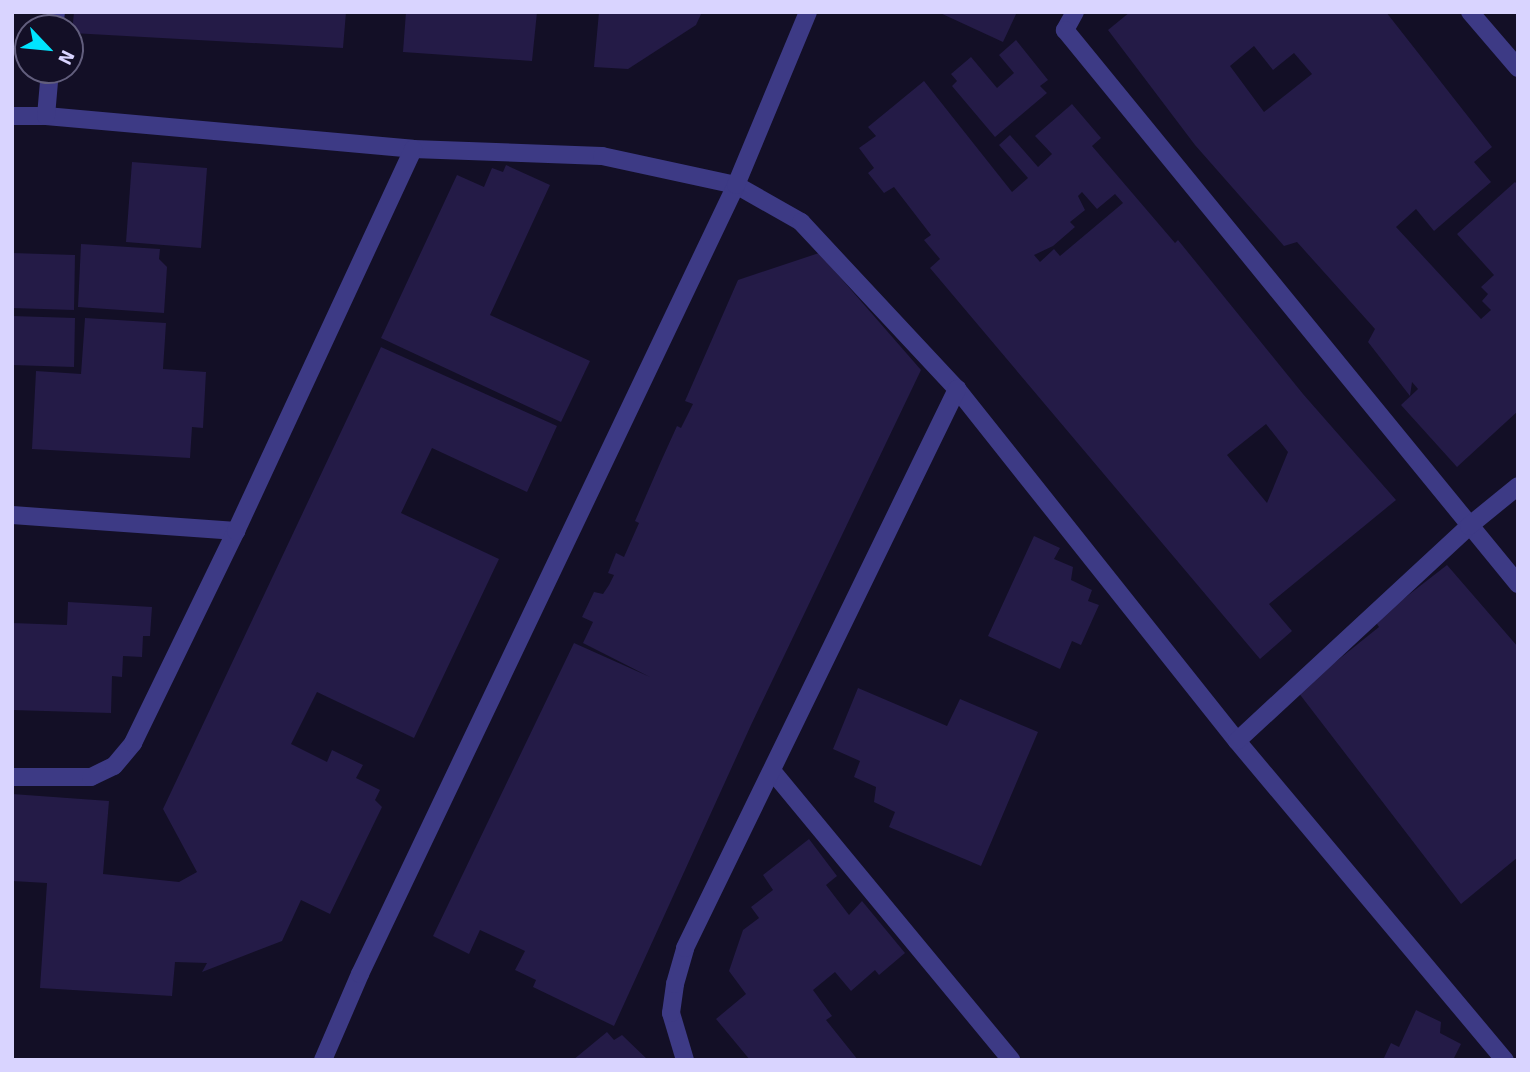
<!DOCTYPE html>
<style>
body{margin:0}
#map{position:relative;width:1530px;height:1072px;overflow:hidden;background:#130f26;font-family:Signika,sans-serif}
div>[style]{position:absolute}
.building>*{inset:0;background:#241b47}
.minor>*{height:18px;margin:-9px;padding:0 9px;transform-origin:9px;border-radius:9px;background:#3d3a85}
span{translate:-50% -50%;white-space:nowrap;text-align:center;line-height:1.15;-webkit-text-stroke:6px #130f26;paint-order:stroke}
.frame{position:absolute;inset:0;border:14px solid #d9d4ff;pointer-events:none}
.north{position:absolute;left:14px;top:14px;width:70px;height:70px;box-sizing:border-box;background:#130f26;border:2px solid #625e7d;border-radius:50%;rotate:116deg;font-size:19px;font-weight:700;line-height:28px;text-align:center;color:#d9d4ff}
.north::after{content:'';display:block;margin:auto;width:24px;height:32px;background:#00e5ff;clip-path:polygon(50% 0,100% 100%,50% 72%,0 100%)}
</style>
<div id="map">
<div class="building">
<i style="clip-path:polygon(74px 12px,346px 12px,343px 48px,72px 33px)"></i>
<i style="clip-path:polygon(406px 12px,537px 12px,532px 61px,403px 52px)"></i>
<i style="clip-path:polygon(599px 12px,702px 12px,696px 25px,628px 69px,594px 67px)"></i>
<i style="clip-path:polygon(938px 12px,1017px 12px,1003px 42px)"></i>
<i style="clip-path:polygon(evenodd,1130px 12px,1386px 12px,1492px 147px,1474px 162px,1491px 182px,1434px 231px,1416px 209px,1396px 227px,1481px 319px,1491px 310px,1482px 301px,1488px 294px,1481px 287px,1494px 275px,1457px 234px,1515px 182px,1518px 185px,1518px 411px,1457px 467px,1401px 405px,1418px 389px,1412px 382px,1410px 396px,1368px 342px,1375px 329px,1297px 242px,1284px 246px,1195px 145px,1108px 30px,1130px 12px,1254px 46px,1273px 70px,1294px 53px,1312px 74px,1264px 112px,1230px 66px,1254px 46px)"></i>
<i style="clip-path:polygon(1016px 40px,1048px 80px,1040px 86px,1047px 93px,995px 137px,952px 86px,957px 81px,951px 74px,971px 57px,997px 88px,1014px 73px,999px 55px)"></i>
<i style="clip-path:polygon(evenodd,924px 81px,1012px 192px,1028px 178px,999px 145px,1010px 135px,1038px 167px,1052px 154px,1035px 136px,1072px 104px,1101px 138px,1092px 146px,1175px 243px,1178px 240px,1303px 394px,1396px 500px,1269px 604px,1292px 631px,1260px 659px,930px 268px,940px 259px,924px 240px,931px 235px,894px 187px,884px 193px,868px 173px,874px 168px,859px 148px,876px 136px,868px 127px,924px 81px,1082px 192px,1097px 209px,1115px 194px,1123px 203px,1060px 256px,1054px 249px,1040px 262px,1034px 255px,1053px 246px,1075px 227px,1070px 222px,1085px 210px,1078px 196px,1082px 192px,924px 81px,1266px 424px,1288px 452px,1267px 503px,1227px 455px,1266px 424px)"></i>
<i style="clip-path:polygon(132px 162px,207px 168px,201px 248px,126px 242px)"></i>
<i style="clip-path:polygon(506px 165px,550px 185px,490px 315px,590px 361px,561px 422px,381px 338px,457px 175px,484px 187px,492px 168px,503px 172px)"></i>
<i style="clip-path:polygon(81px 244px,160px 249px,159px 259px,167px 267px,164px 313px,78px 307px)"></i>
<i style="clip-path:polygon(12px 253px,75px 255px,74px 310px,12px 308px)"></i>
<i style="clip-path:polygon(819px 253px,921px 370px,751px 725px,614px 1026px,533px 987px,536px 980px,515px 970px,525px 951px,480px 930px,469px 954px,433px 936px,574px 643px,650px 677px,583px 643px,593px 622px,582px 617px,594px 592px,603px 594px,609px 585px,614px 575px,608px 573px,616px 553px,624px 557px,639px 523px,635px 521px,662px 459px,677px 426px,681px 428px,693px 404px,685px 401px,738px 280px)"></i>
<i style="clip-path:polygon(12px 316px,75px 318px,74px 367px,12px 365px)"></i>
<i style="clip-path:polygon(85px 318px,166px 323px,163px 369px,206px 372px,203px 428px,192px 427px,190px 458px,32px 449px,36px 371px,81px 374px)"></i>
<i style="clip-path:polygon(381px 347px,557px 426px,527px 492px,432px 448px,401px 513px,499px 559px,414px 738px,317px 692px,291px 744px,327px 762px,332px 750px,363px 765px,356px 778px,380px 790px,375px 800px,382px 807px,330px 914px,301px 900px,282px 941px,202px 972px,207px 963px,175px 962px,172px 996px,40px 988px,47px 883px,12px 881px,12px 794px,109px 801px,103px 874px,179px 882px,197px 872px,163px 809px)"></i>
<i style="clip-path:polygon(1034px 536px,1060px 548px,1054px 559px,1073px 567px,1071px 580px,1092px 590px,1088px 601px,1099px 605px,1081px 645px,1072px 641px,1060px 669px,988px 636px)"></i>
<i style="clip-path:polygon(1447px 565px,1518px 647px,1518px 857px,1461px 904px,1298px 692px,1379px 627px,1375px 621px)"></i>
<i style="clip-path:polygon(68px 602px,152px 607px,150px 636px,143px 636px,142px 657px,123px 656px,122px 677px,112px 676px,111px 713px,12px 710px,12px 623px,67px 625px)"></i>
<i style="clip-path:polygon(858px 688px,947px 726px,960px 699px,1038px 732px,981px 866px,889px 827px,895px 812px,874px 802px,876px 787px,854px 777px,860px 761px,833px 749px)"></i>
<i style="clip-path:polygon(809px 839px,837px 876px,826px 885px,849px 915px,862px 901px,905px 953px,879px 975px,875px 970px,851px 991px,835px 972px,813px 990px,832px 1016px,826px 1020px,858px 1060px,750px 1060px,716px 1019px,746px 994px,729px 971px,743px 930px,759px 918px,751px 907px,773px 890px,763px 875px)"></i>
<i style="clip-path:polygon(1416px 1010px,1441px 1022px,1440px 1033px,1461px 1044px,1453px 1060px,1383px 1060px,1391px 1043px,1399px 1047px)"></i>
<i style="clip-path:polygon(607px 1032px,614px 1040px,622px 1035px,648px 1060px,573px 1060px)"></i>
</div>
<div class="minor">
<i style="left:1075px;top:12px;width:21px;rotate:119deg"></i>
<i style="left:1065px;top:30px;width:716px;rotate:50.73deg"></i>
<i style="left:1470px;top:12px;width:74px;rotate:49.4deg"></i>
<i style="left:54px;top:28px;width:16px;rotate:-83deg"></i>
<i style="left:12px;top:116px;width:34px"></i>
<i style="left:46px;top:116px;width:368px;rotate:5.1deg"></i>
<i style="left:413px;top:149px;width:189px;rotate:2.1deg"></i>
<i style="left:602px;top:156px;width:137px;rotate:12.2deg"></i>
<i style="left:736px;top:185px;width:75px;rotate:29.6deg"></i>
<i style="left:801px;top:222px;width:229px;rotate:47deg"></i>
<i style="left:957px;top:389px;width:450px;rotate:51.5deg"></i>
<i style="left:1237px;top:741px;width:417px;rotate:50deg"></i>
<i style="left:46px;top:116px;width:46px;rotate:-85deg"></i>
<i style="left:12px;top:515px;width:225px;rotate:4.1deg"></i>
<i style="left:1237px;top:741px;width:316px;rotate:-42.8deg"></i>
<i style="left:1469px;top:526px;width:63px;rotate:-39.2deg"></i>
<i style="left:773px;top:772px;width:374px;rotate:50.4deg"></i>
<i style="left:12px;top:777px;width:79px"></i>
<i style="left:91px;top:777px;width:25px;rotate:-26deg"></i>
<i style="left:114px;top:766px;width:30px;rotate:-50deg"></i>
<i style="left:133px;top:743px;width:236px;rotate:-64.1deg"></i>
<i style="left:236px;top:531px;width:421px;rotate:-65.1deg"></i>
<i style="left:323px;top:1060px;width:94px;rotate:-66.7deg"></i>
<i style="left:360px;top:974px;width:874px;rotate:-64.52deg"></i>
<i style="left:736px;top:185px;width:187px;rotate:-67.4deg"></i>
<i style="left:685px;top:1060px;width:49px;rotate:-106.6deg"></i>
<i style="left:671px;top:1013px;width:29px;rotate:-82deg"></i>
<i style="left:675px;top:984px;width:37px;rotate:-74deg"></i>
<i style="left:685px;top:948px;width:622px;rotate:-64.05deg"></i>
</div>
<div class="frame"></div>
<div class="north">N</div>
</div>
